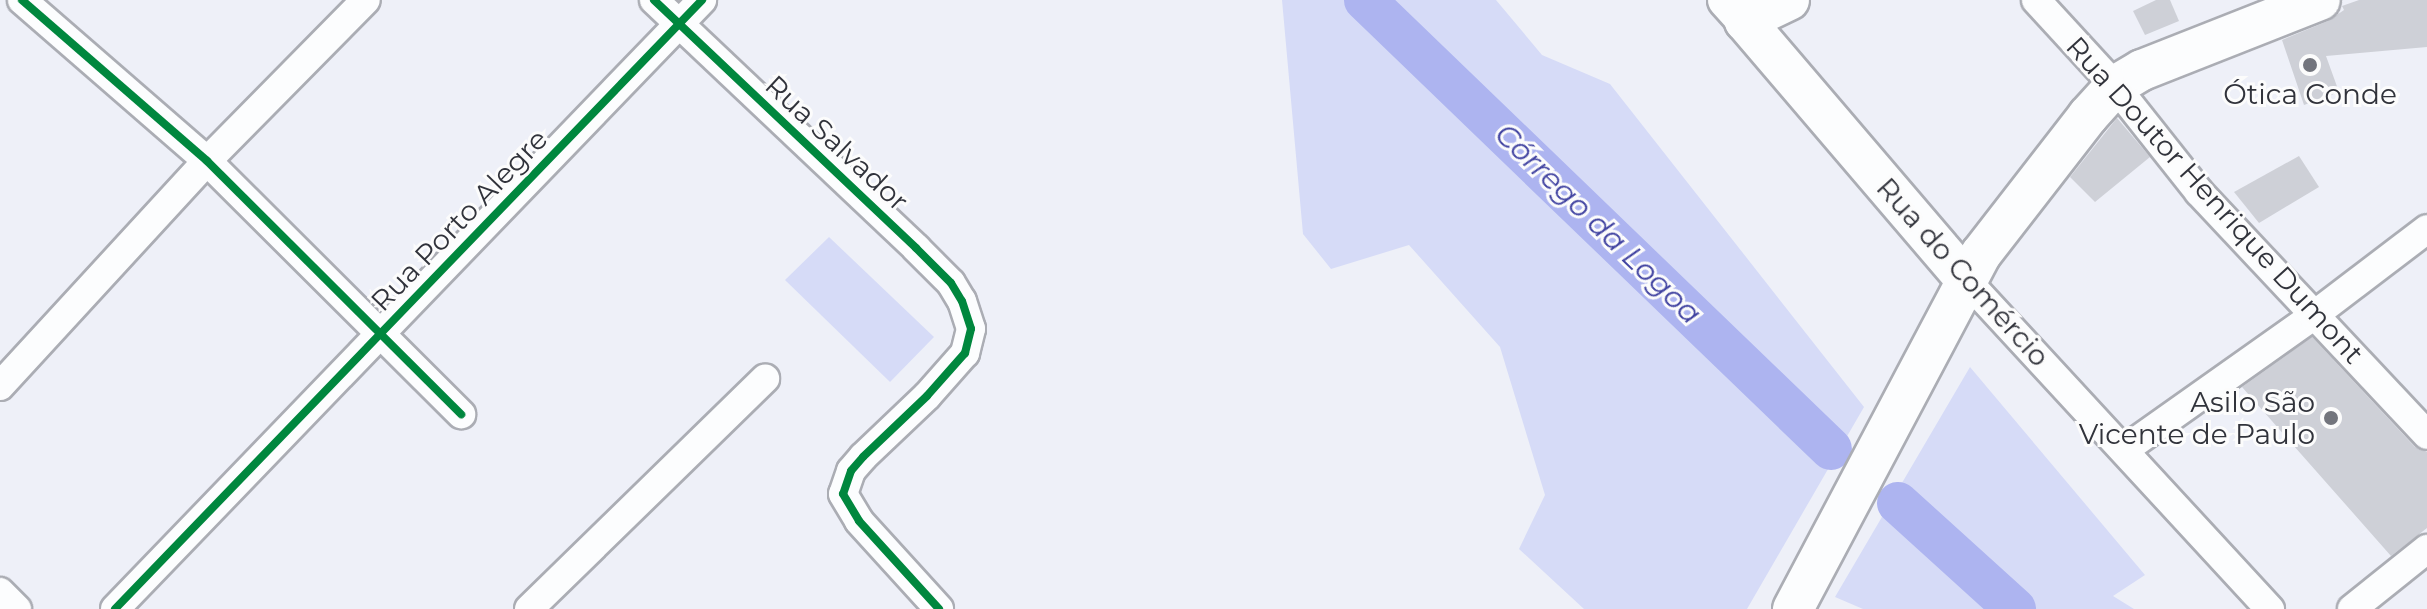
<!DOCTYPE html>
<meta charset="utf-8">
<style>
body{margin:0}
#map{position:relative;width:2427px;height:609px;overflow:hidden;background:#eef0f8;font-family:Montserrat,sans-serif}
div>[style]{position:absolute}
.green>*{inset:0;background:#d6dbf7}
.river>*{height:42px;margin:-21px;padding:0 21px;transform-origin:21px;border-radius:21px;background:#adb4f0}
.building>*{inset:0;background:#ced0d7}
.roads{filter:drop-shadow(2px 0 #abadb4) drop-shadow(-2px 0 #abadb4) drop-shadow(0 2px #abadb4) drop-shadow(0 -2px #abadb4)}
.minor>*{height:28px;margin:-14px;padding:0 14px;transform-origin:14px;border-radius:14px;background:#fcfdfe}
.tertiary>*{height:36px;margin:-18px;padding:0 18px;transform-origin:18px;border-radius:18px;background:#fcfdfe}
.secondary>*{height:40px;margin:-20px;padding:0 20px;transform-origin:20px;border-radius:20px;background:#fcfdfe}
.cycleway>*{height:8px;margin:-4px;padding:0 4px;transform-origin:4px;border-radius:4px;background:#00873e}
.dots>*{width:22px;height:22px;translate:-50% -50%;box-sizing:border-box;border:4px solid #fcfcfc;border-radius:50%}
span{translate:-50% -50%;white-space:nowrap;text-align:center;line-height:1.15;-webkit-text-stroke:6px #fcfcfc;paint-order:stroke}
.poi-label{font-size:28px;color:#31333b}
.right{translate:-100% -50%;text-align:right}
.street-label{font-size:28px;color:#31333b}
.water-label{font-size:30px;color:#4143a1;font-style:italic}
</style>
<div id="map">
<div class="green">
<i style="clip-path:polygon(1282px 0,1496px 0,1542px 55px,1610px 84px,1864px 407px,1747px 609px,1584px 609px,1519px 549px,1545px 495px,1500px 347px,1409px 245px,1331px 269px,1303px 234px)"></i>
<i style="clip-path:polygon(829px 237px,934px 337px,890px 382px,785px 280px)"></i>
<i style="clip-path:polygon(1970px 367px,2145px 575px,2113px 596px,2134px 609px,1863px 609px,1835px 597px)"></i>
</div>
<div class="river">
<i style="left:1365px;top:0;width:647px;rotate:43.94deg"></i>
<i style="left:1898px;top:503px;width:158px;rotate:42.2deg"></i>
</div>
<div class="building">
<i style="clip-path:polygon(2156px 0,2170px 0,2179px 21px,2145px 35px,2133px 11px)"></i>
<i style="clip-path:polygon(2359px 0,2427px 0,2427px 47px,2326px 56px,2339px 92px,2304px 105px,2282px 40px,2328px 21px,2344px 10px,2342px 6px)"></i>
<i style="clip-path:polygon(2117px 118px,2150px 157px,2095px 202px,2070px 177px)"></i>
<i style="clip-path:polygon(2299px 156px,2319px 187px,2259px 223px,2234px 192px)"></i>
<i style="clip-path:polygon(2312px 337px,2415px 447px,2427px 452px,2427px 528px,2391px 556px,2242px 387px)"></i>
</div>
<div class="roads">
<div class="minor">
<i style="left:22px;top:0;width:245px;rotate:41deg"></i>
<i style="left:207px;top:161px;width:359px;rotate:44.9deg"></i>
<i style="left:654px;top:0;width:361px;rotate:43.4deg"></i>
<i style="left:916px;top:248px;width:49px;rotate:45deg"></i>
<i style="left:951px;top:283px;width:21px;rotate:59deg"></i>
<i style="left:962px;top:301px;width:29px;rotate:72deg"></i>
<i style="left:971px;top:329px;width:25px;rotate:104deg"></i>
<i style="left:965px;top:353px;width:57px;rotate:131.5deg"></i>
<i style="left:927px;top:396px;width:88px;rotate:136.4deg"></i>
<i style="left:863px;top:457px;width:18px;rotate:131deg"></i>
<i style="left:851px;top:471px;width:24px;rotate:109deg"></i>
<i style="left:843px;top:494px;width:31px;rotate:59deg"></i>
<i style="left:859px;top:521px;width:119px;rotate:47.7deg"></i>
<i style="left:2036px;top:0;width:117px;rotate:47.4deg"></i>
<i style="left:2115px;top:86px;width:135px;rotate:51.6deg"></i>
<i style="left:2199px;top:192px;width:333px;rotate:46.8deg"></i>
<i style="left:1967px;top:281px;width:447px;rotate:47.3deg"></i>
<i style="left:0;top:386px;width:306px;rotate:-47.4deg"></i>
<i style="left:207px;top:161px;width:226px;rotate:-45.4deg"></i>
<i style="left:2124px;top:450px;width:232px;rotate:-35.3deg"></i>
<i style="left:2313px;top:316px;width:143px;rotate:-37.3deg"></i>
<i style="left:0;top:592px;width:24px;rotate:45deg"></i>
<i style="left:115px;top:609px;width:846px;rotate:-46.05deg"></i>
<i style="left:529px;top:609px;width:330px;rotate:-44.3deg"></i>
<i style="left:2352px;top:609px;width:96px;rotate:-38.7deg"></i>
</div>
<div class="tertiary">
<i style="left:1726px;top:0;width:28px;rotate:48deg"></i>
</div>
<div class="secondary">
<i style="left:1789px;top:0;width:49px;rotate:154.5deg"></i>
<i style="left:1745px;top:21px;width:342px;rotate:49.5deg"></i>
<i style="left:1793px;top:609px;width:402px;rotate:-62.1deg"></i>
<i style="left:1981px;top:254px;width:175px;rotate:-52.2deg"></i>
<i style="left:2088px;top:116px;width:40px;rotate:-48deg"></i>
<i style="left:2115px;top:86px;width:31px;rotate:-31deg"></i>
<i style="left:2142px;top:70px;width:191px;rotate:-21.5deg"></i>
</div>
</div>
<div class="cycleway">
<i style="left:22px;top:0;width:245px;rotate:41deg"></i>
<i style="left:207px;top:161px;width:359px;rotate:44.9deg"></i>
<i style="left:654px;top:0;width:361px;rotate:43.4deg"></i>
<i style="left:916px;top:248px;width:49px;rotate:45deg"></i>
<i style="left:951px;top:283px;width:21px;rotate:59deg"></i>
<i style="left:962px;top:301px;width:29px;rotate:72deg"></i>
<i style="left:971px;top:329px;width:25px;rotate:104deg"></i>
<i style="left:965px;top:353px;width:57px;rotate:131.5deg"></i>
<i style="left:927px;top:396px;width:88px;rotate:136.4deg"></i>
<i style="left:863px;top:457px;width:18px;rotate:131deg"></i>
<i style="left:851px;top:471px;width:24px;rotate:109deg"></i>
<i style="left:843px;top:494px;width:31px;rotate:59deg"></i>
<i style="left:859px;top:521px;width:119px;rotate:47.7deg"></i>
<i style="left:115px;top:609px;width:846px;rotate:-46.05deg"></i>
</div>
<div class="dots">
<i style="left:2310px;top:65px;background:#73757d"></i>
<i style="left:2331px;top:418px;background:#73757d"></i>
</div>
<div class="poi-label">
<span style="left:2310px;top:94px">Ótica Conde</span>
<span class="right" style="left:2315px;top:418px">Asilo São<br>Vicente de Paulo</span>
</div>
<div class="street-label">
<span style="left:837px;top:143px;rotate:43deg">Rua Salvador</span>
<span style="left:2215px;top:200px;rotate:48deg">Rua Doutor Henrique Dumont</span>
<span style="left:459px;top:220px;rotate:-46deg">Rua Porto Alegre</span>
<span style="left:1963px;top:272px;rotate:48deg">Rua do Comércio</span>
</div>
<div class="water-label">
<span style="left:1598px;top:224px;rotate:44deg">Córrego da Logoa</span>
</div>
</div>
